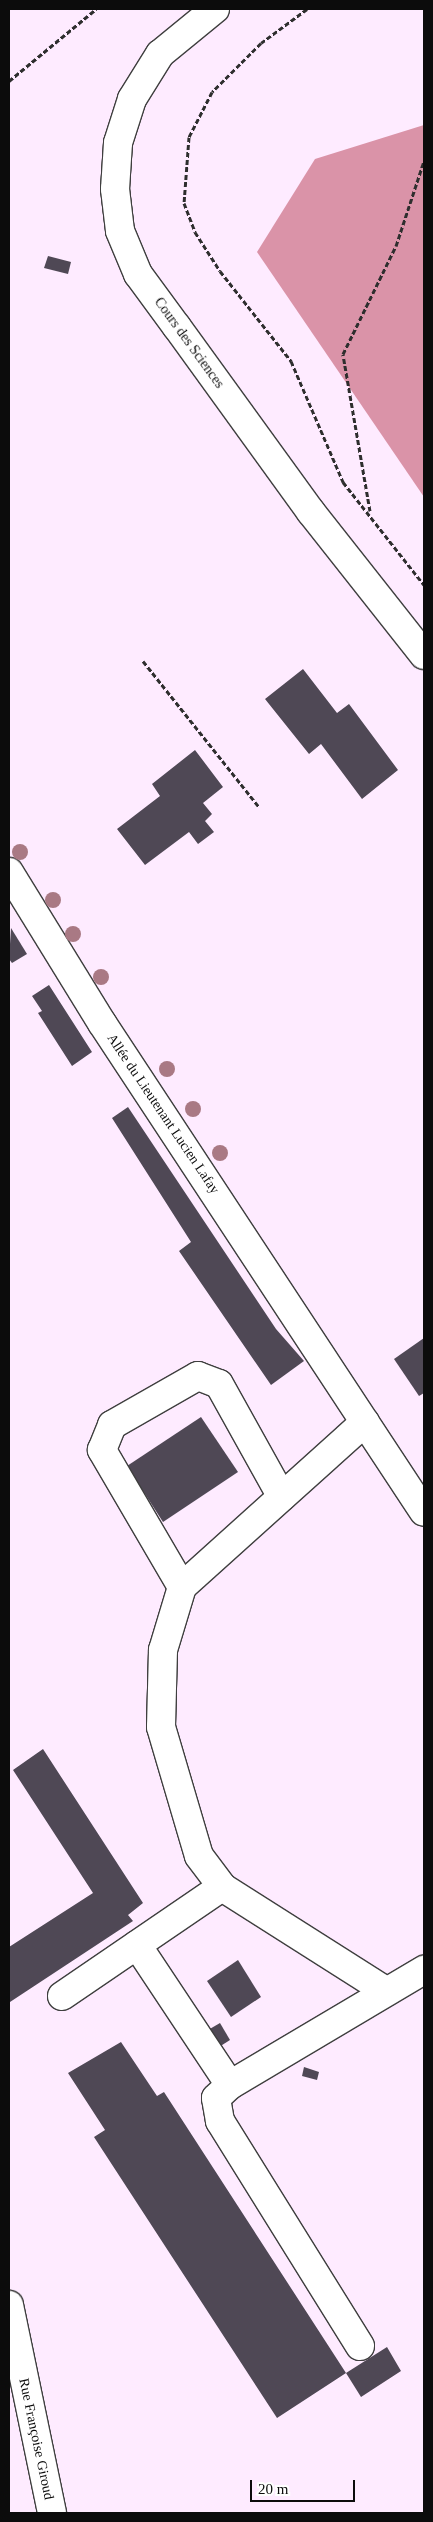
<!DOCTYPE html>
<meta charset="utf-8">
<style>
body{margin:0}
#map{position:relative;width:433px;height:2522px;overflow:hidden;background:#feebff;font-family:Georgia,serif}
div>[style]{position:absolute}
.forest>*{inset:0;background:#da93a8}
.building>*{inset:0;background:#4f4855}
.path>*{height:3px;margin-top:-1.5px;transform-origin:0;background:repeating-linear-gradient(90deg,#2e2e2e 0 5px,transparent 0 7.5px)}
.roads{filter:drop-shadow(1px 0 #3f3f3f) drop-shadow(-1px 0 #3f3f3f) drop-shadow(0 1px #3f3f3f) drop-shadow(0 -1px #3f3f3f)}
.minor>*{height:28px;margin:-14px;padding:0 14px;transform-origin:14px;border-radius:14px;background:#fff}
.trees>*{width:16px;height:16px;margin:-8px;border-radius:50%;background:#a97984}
span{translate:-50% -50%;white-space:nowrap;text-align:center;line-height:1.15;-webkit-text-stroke:5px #fff;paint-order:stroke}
.street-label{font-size:14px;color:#0c0c0c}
.frame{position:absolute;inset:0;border:10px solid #0c0c0c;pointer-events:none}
.scale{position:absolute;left:250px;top:2480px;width:105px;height:22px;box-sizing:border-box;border:2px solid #0c0c0c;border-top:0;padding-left:6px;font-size:15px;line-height:18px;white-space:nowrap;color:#0c0c0c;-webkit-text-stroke:4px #fff;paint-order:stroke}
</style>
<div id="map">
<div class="forest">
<i style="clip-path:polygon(424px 125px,424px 497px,257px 252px,315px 159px)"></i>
</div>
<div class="building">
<i style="clip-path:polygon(48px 256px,71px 262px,68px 274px,44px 268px)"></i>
<i style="clip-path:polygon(303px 669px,337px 713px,349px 704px,398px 770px,362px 799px,321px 744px,309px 754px,265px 699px)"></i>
<i style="clip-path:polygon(195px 750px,223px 787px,203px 803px,212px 814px,205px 821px,214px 832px,198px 844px,189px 832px,145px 865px,117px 829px,160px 796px,152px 784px)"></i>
<i style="clip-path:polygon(11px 928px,27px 954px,12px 963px,9px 959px)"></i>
<i style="clip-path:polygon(49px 985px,92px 1052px,72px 1066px,38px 1013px,42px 1011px,32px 996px)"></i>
<i style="clip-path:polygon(128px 1107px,276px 1329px,304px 1361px,271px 1385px,179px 1251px,191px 1242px,112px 1118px)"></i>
<i style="clip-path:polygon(424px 1338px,424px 1393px,419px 1396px,394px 1359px)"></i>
<i style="clip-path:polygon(201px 1417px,238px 1472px,163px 1522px,127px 1466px)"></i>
<i style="clip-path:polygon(43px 1749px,143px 1903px,128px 1915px,133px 1921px,10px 2002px,9px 1947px,93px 1893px,13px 1770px)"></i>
<i style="clip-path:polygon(238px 1960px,261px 1997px,231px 2017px,207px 1981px)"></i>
<i style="clip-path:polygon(220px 2023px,230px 2040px,219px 2047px,208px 2030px)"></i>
<i style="clip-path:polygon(121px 2042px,157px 2096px,164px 2092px,346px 2373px,387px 2347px,401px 2371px,361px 2397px,346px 2373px,277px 2418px,94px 2137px,105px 2130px,68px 2073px)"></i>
<i style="clip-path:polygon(304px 2067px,319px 2072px,317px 2080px,302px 2076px)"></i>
</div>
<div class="path">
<i style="left:307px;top:9px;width:57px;rotate:143.5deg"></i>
<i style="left:261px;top:43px;width:69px;rotate:135deg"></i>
<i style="left:212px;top:92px;width:51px;rotate:117.1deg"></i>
<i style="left:189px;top:137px;width:66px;rotate:94.3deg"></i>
<i style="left:184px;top:203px;width:31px;rotate:69deg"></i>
<i style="left:195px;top:232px;width:46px;rotate:57.3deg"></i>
<i style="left:220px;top:271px;width:115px;rotate:51.7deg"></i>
<i style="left:291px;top:361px;width:132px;rotate:66.7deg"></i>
<i style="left:343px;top:482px;width:131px;rotate:51.8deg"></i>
<i style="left:9px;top:81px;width:113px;rotate:-39.6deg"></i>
<i style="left:370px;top:511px;width:159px;rotate:-99.8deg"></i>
<i style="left:343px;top:354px;width:120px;rotate:-63.9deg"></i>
<i style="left:396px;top:246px;width:89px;rotate:-71.8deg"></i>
<i style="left:143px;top:661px;width:186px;rotate:51.5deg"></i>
</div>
<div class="roads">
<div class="minor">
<i style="left:215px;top:9px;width:71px;rotate:140.7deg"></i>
<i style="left:160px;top:54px;width:53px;rotate:121.9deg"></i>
<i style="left:132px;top:99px;width:46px;rotate:107.7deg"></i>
<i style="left:118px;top:143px;width:46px;rotate:93.7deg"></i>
<i style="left:115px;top:189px;width:42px;rotate:83.2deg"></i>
<i style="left:120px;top:231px;width:47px;rotate:67.3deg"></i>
<i style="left:138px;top:274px;width:66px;rotate:53.7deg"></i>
<i style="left:177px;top:327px;width:228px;rotate:54.1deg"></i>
<i style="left:311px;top:512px;width:182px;rotate:51.7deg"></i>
<i style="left:9px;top:872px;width:177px;rotate:58.4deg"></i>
<i style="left:102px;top:1023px;width:585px;rotate:56.64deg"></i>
<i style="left:365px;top:1422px;width:246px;rotate:138deg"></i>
<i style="left:182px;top:1587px;width:66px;rotate:106.8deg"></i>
<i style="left:163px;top:1650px;width:77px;rotate:91.5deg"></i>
<i style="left:161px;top:1727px;width:134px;rotate:73.6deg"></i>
<i style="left:199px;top:1856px;width:39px;rotate:53deg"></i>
<i style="left:222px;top:1887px;width:194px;rotate:32.4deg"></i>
<i style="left:182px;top:1587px;width:159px;rotate:-120.3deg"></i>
<i style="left:102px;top:1450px;width:27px;rotate:-68deg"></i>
<i style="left:112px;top:1425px;width:99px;rotate:-29.7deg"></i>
<i style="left:198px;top:1376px;width:22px;rotate:21deg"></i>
<i style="left:219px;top:1384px;width:129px;rotate:60.9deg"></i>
<i style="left:137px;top:1945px;width:168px;rotate:56.4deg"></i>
<i style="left:62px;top:1996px;width:194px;rotate:-34.3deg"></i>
<i style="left:9px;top:2305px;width:212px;rotate:78.3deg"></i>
<i style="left:360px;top:2346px;width:265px;rotate:-121.9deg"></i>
<i style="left:220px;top:2121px;width:23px;rotate:-100deg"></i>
<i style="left:216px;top:2098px;width:19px;rotate:-43deg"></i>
<i style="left:230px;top:2085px;width:226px;rotate:-30.7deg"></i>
</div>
</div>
<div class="trees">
<i style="left:20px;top:852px"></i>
<i style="left:53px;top:900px"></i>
<i style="left:73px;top:934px"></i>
<i style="left:101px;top:977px"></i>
<i style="left:167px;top:1069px"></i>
<i style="left:193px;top:1109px"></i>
<i style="left:220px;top:1153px"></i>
</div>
<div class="street-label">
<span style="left:189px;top:343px;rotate:54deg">Cours des Sciences</span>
<span style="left:163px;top:1114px;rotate:56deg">Allée du Lieutenant Lucien Lafay</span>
<span style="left:36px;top:2439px;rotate:78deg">Rue Françoise Giroud</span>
</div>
<div class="frame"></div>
<div class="scale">20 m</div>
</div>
